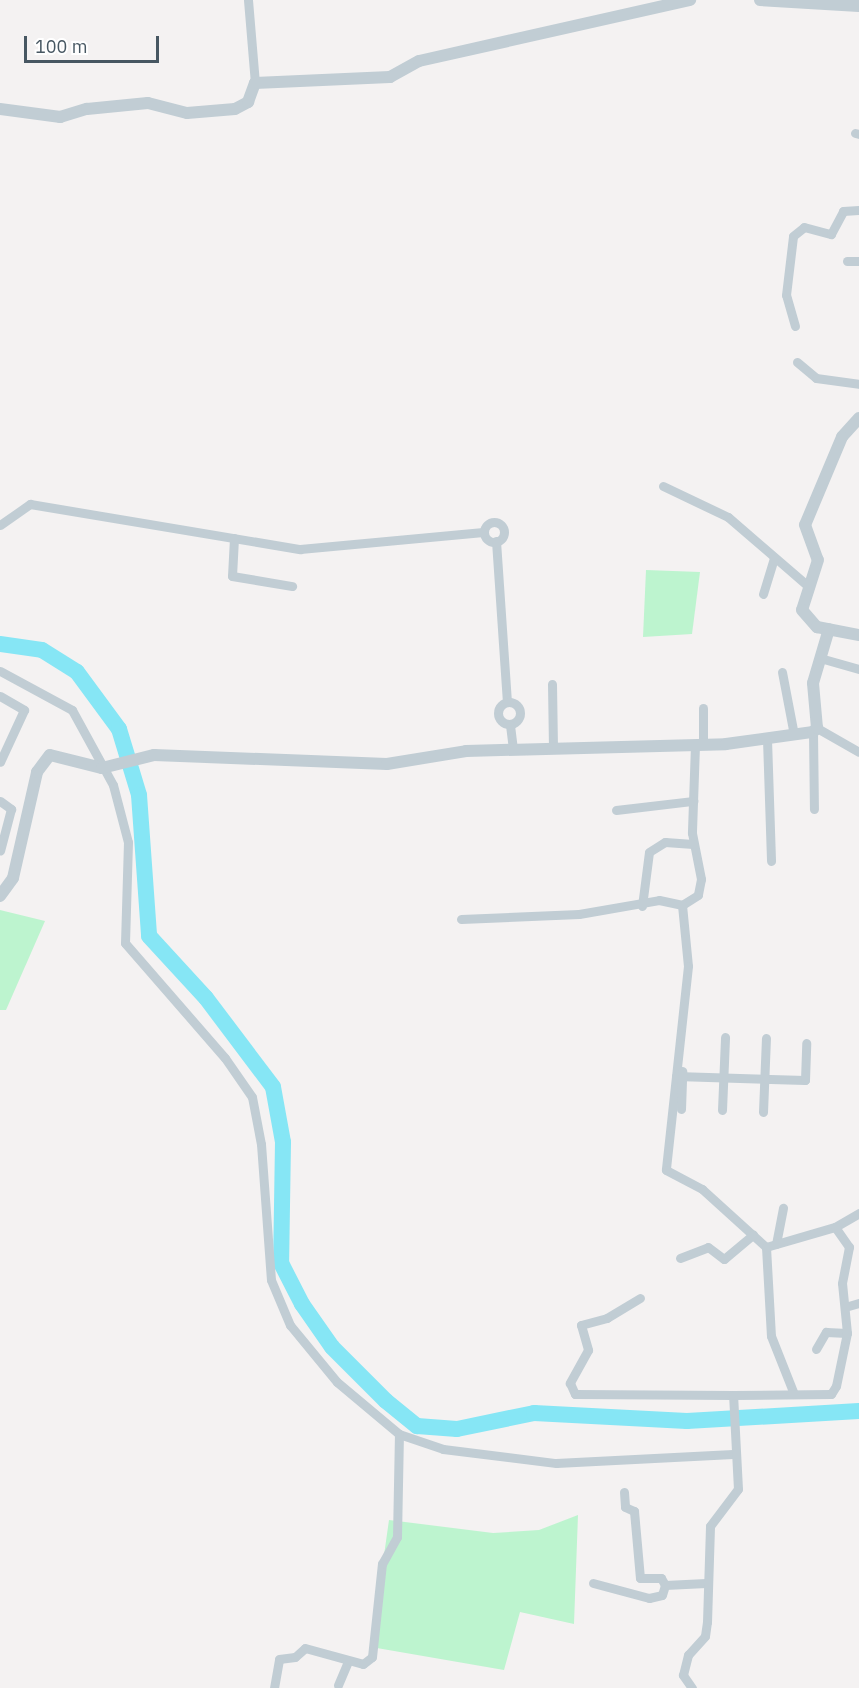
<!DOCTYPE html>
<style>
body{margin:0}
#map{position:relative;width:859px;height:1688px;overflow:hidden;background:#f4f2f2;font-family:"IBM Plex Sans",sans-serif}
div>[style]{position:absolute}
.green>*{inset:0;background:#bdf4cf}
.river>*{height:16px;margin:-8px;padding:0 8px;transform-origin:8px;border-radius:8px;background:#86e6f5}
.minor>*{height:9px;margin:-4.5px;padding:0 4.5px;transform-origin:4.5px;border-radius:4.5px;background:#c1cdd4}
.minor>.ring{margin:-4.5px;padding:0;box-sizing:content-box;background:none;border:9px solid #c1cdd4;border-radius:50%}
.tertiary>*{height:12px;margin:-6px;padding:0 6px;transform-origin:6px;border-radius:6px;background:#c1cdd4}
span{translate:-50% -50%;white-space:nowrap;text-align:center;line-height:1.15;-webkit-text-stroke:4.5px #fff;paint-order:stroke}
.scale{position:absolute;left:24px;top:36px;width:135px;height:27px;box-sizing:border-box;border:3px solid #475762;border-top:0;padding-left:8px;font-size:18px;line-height:21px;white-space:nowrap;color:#475762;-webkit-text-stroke:4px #fff;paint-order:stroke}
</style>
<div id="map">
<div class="green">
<i style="clip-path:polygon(646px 570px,700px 572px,692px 634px,643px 637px)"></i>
<i style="clip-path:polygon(0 910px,45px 921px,6px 1010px,0 1010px)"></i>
<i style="clip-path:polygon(578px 1515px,574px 1624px,520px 1612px,504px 1670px,371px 1647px,389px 1520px,493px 1533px,539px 1530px)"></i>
</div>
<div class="river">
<i style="left:0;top:644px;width:42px;rotate:8.1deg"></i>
<i style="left:42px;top:650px;width:41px;rotate:32.2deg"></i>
<i style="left:77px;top:672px;width:71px;rotate:53.6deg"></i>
<i style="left:119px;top:729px;width:69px;rotate:73.1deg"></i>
<i style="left:139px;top:795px;width:141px;rotate:85.9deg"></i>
<i style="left:149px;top:936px;width:84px;rotate:47.4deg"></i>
<i style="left:206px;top:998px;width:111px;rotate:53deg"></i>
<i style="left:273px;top:1087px;width:56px;rotate:79.7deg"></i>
<i style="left:283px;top:1142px;width:121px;rotate:90.9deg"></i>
<i style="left:281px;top:1263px;width:46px;rotate:62.9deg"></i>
<i style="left:302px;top:1304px;width:52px;rotate:55.1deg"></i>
<i style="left:332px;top:1347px;width:76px;rotate:45deg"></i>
<i style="left:386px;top:1401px;width:40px;rotate:39deg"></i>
<i style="left:417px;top:1426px;width:40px;rotate:4.3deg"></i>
<i style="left:457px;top:1429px;width:79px;rotate:-11.7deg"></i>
<i style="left:534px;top:1413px;width:153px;rotate:3deg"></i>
<i style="left:687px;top:1421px;width:172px;rotate:-3.3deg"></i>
</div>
<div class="minor">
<i style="left:248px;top:0;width:83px;rotate:85.2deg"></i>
<i style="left:855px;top:133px;width:4px;rotate:14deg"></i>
<i style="left:847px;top:261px;width:12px"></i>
<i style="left:795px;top:326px;width:32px;rotate:-106deg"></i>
<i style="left:786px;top:295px;width:59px;rotate:-83.2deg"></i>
<i style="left:793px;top:236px;width:14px;rotate:-39deg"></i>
<i style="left:804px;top:227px;width:28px;rotate:15deg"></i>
<i style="left:831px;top:234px;width:26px;rotate:-62deg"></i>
<i style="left:843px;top:211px;width:16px;rotate:-4deg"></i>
<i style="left:797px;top:362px;width:25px;rotate:40deg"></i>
<i style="left:816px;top:378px;width:43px;rotate:7.9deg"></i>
<i style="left:663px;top:486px;width:72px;rotate:25.5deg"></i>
<i style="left:728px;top:517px;width:106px;rotate:40.8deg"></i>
<i class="ring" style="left:484px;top:522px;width:11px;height:11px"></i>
<i style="left:0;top:525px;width:37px;rotate:-35deg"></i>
<i style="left:30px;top:504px;width:274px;rotate:9.5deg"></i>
<i style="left:300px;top:549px;width:184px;rotate:-5.3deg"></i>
<i style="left:234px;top:538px;width:38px;rotate:93deg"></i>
<i style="left:232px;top:576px;width:61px;rotate:9.5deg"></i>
<i style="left:496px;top:541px;width:161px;rotate:86.1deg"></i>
<i style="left:763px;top:594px;width:37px;rotate:-73deg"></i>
<i style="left:820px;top:658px;width:41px;rotate:15.8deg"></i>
<i style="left:0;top:671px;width:82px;rotate:28.4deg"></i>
<i style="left:72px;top:710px;width:85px;rotate:61.3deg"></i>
<i style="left:113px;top:785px;width:59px;rotate:75.3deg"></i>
<i style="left:128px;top:842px;width:101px;rotate:91.7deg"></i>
<i style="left:125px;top:943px;width:152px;rotate:49deg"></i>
<i style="left:225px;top:1058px;width:47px;rotate:55.3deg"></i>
<i style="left:252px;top:1097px;width:48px;rotate:79.2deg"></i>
<i style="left:261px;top:1144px;width:136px;rotate:85.8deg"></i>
<i style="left:271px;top:1280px;width:49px;rotate:67.1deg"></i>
<i style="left:290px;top:1325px;width:74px;rotate:50.5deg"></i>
<i style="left:337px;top:1382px;width:81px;rotate:40deg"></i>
<i style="left:399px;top:1434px;width:46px;rotate:18.8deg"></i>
<i style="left:443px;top:1449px;width:114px;rotate:7.1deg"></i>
<i style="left:556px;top:1463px;width:177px;rotate:-2.9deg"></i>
<i style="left:782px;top:672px;width:64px;rotate:79.2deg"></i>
<i style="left:552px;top:684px;width:64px;rotate:89.1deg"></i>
<i style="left:0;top:696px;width:28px;rotate:30deg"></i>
<i style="left:24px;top:710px;width:57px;rotate:114.8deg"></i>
<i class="ring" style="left:498px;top:702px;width:13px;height:13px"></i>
<i style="left:510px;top:725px;width:24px;rotate:83deg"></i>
<i style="left:817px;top:728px;width:48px;rotate:29.7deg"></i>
<i style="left:813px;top:732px;width:77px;rotate:89.3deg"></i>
<i style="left:767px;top:739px;width:122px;rotate:88.1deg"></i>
<i style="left:695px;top:745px;width:88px;rotate:92deg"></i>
<i style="left:692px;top:833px;width:47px;rotate:78.9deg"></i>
<i style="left:701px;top:879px;width:16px;rotate:101deg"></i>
<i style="left:698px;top:895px;width:19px;rotate:148deg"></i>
<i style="left:682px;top:905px;width:61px;rotate:84.4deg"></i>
<i style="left:688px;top:966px;width:205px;rotate:96.2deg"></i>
<i style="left:666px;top:1170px;width:41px;rotate:27.8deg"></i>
<i style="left:702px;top:1189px;width:86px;rotate:42.2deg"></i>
<i style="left:766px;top:1247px;width:89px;rotate:86.8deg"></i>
<i style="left:771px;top:1336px;width:62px;rotate:68.4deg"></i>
<i style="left:703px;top:745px;width:37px;rotate:-90deg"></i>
<i style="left:0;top:801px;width:14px;rotate:36deg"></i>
<i style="left:11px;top:809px;width:43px;rotate:104.7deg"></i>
<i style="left:616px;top:810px;width:78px;rotate:-6.7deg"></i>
<i style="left:642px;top:906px;width:54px;rotate:-82.6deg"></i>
<i style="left:649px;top:852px;width:19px;rotate:-32deg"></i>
<i style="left:665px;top:842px;width:28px;rotate:4deg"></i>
<i style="left:461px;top:919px;width:118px;rotate:-2.4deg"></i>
<i style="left:579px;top:914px;width:81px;rotate:-9.9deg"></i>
<i style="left:659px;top:900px;width:24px;rotate:12deg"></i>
<i style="left:676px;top:1076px;width:129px;rotate:1.8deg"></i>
<i style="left:805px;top:1080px;width:37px;rotate:-88deg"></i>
<i style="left:681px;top:1109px;width:38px;rotate:-88deg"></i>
<i style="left:722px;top:1110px;width:73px;rotate:-87.6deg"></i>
<i style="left:763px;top:1112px;width:74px;rotate:-87.7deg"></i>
<i style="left:776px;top:1244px;width:37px;rotate:-79deg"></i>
<i style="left:766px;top:1247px;width:72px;rotate:-16.2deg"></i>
<i style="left:835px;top:1227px;width:28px;rotate:-30deg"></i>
<i style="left:680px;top:1258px;width:30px;rotate:-21deg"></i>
<i style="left:708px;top:1247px;width:20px;rotate:37deg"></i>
<i style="left:724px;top:1259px;width:38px;rotate:-40deg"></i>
<i style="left:640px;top:1298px;width:39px;rotate:149deg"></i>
<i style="left:607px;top:1318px;width:27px;rotate:165deg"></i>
<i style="left:581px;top:1325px;width:26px;rotate:74deg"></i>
<i style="left:588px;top:1350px;width:38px;rotate:119deg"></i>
<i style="left:570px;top:1383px;width:12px;rotate:66deg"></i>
<i style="left:575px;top:1394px;width:158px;rotate:0.4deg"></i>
<i style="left:845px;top:1307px;width:15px;rotate:-16deg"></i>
<i style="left:816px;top:1349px;width:20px;rotate:-60deg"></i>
<i style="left:826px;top:1332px;width:21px;rotate:3deg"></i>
<i style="left:624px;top:1492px;width:15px;rotate:86deg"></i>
<i style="left:625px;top:1507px;width:10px;rotate:24deg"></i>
<i style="left:634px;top:1511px;width:67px;rotate:84.9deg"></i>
<i style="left:640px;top:1578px;width:21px"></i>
<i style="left:661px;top:1578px;width:8px;rotate:60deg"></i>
<i style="left:665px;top:1585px;width:41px;rotate:-2.8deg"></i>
<i style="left:593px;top:1583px;width:58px;rotate:15deg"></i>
<i style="left:649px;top:1598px;width:13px;rotate:-13deg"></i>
<i style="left:662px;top:1595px;width:10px;rotate:-73deg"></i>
<i style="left:338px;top:1685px;width:26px;rotate:-67deg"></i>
<i style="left:274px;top:1688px;width:29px;rotate:-80deg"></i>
<i style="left:279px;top:1659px;width:16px;rotate:-7deg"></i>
<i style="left:295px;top:1657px;width:13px;rotate:-42deg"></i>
<i style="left:305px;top:1648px;width:60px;rotate:15.4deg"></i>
<i style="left:363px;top:1664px;width:11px;rotate:-38deg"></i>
<i style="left:372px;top:1657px;width:94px;rotate:-83.9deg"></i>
<i style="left:382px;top:1564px;width:31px;rotate:-61deg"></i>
<i style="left:397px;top:1537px;width:103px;rotate:-88.9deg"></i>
<i style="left:692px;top:1688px;width:16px;rotate:-125deg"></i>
<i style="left:683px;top:1675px;width:21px;rotate:-76deg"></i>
<i style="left:688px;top:1655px;width:25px;rotate:-48deg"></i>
<i style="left:705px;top:1636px;width:14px;rotate:-82deg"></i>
<i style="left:707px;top:1622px;width:96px;rotate:-88.2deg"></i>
<i style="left:710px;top:1526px;width:46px;rotate:-52.9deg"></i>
<i style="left:738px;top:1489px;width:94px;rotate:-93deg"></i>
<i style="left:733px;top:1395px;width:98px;rotate:-0.6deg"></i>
<i style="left:831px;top:1394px;width:9px;rotate:-58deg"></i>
<i style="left:836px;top:1386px;width:54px;rotate:-78.3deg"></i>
<i style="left:847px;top:1333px;width:50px;rotate:-95.7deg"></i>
<i style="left:842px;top:1283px;width:37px;rotate:-79deg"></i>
<i style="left:849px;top:1247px;width:24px;rotate:-125deg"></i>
</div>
<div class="tertiary">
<i style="left:760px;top:0;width:99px;rotate:3.5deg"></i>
<i style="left:0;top:109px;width:61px;rotate:7.6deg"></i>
<i style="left:60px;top:117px;width:28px;rotate:-17deg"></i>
<i style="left:87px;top:109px;width:61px;rotate:-5.6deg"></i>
<i style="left:148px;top:103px;width:40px;rotate:14.4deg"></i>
<i style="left:187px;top:113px;width:48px;rotate:-4.8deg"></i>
<i style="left:235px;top:109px;width:15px;rotate:-28deg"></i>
<i style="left:248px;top:102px;width:20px;rotate:-70deg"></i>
<i style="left:255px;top:83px;width:135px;rotate:-2.5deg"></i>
<i style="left:390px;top:77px;width:33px;rotate:-29deg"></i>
<i style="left:419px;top:61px;width:278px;rotate:-12.7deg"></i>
<i style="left:859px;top:418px;width:25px;rotate:132deg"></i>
<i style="left:842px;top:437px;width:95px;rotate:112.8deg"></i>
<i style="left:805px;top:525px;width:37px;rotate:70deg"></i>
<i style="left:818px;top:560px;width:52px;rotate:107.7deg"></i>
<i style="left:802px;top:610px;width:23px;rotate:49deg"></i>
<i style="left:817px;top:627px;width:43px;rotate:10.8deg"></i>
<i style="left:0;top:896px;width:22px;rotate:-54deg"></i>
<i style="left:13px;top:878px;width:109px;rotate:-77.2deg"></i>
<i style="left:37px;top:772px;width:21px;rotate:-53deg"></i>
<i style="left:50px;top:755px;width:54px;rotate:14deg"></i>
<i style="left:102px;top:768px;width:54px;rotate:-14deg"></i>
<i style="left:154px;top:755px;width:233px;rotate:2.2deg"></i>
<i style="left:387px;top:764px;width:80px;rotate:-9.3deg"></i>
<i style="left:466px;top:751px;width:260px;rotate:-1.5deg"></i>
<i style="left:726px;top:744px;width:88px;rotate:-7.9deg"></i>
<i style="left:813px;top:732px;width:6px;rotate:-45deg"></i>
<i style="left:817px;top:728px;width:45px;rotate:-95.1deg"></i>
<i style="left:813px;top:683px;width:56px;rotate:-73.5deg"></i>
</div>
<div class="scale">100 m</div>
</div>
